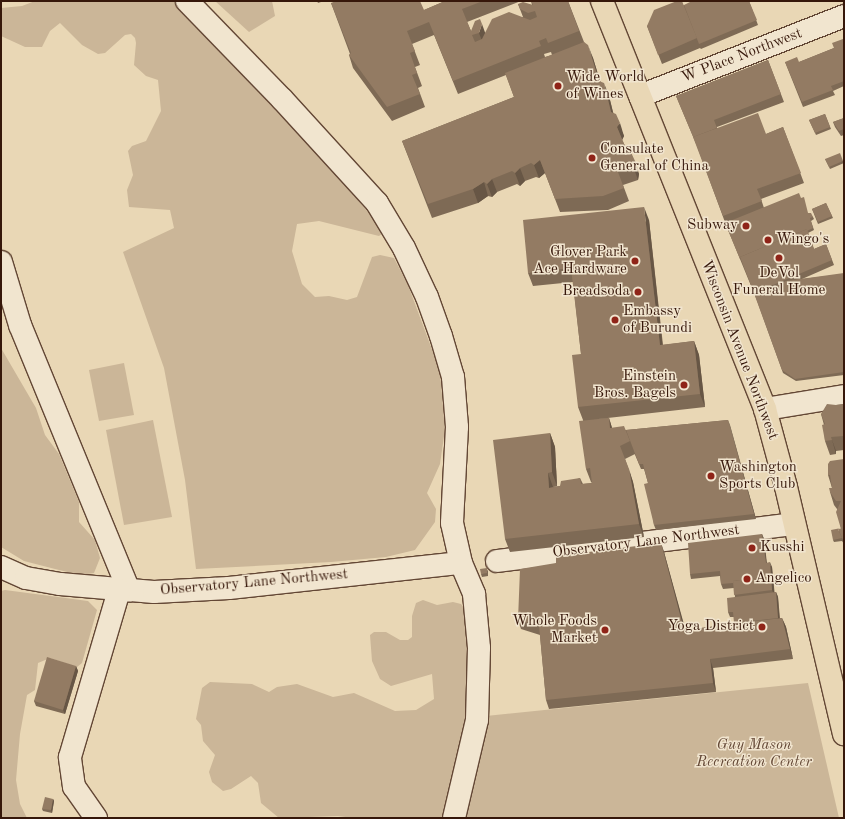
<!DOCTYPE html>
<style>
body{margin:0}
#map{position:relative;width:845px;height:819px;overflow:hidden;background:#e9d7b5;font-family:"Old Standard TT",serif}
div>[style]{position:absolute}
.green>*{inset:0;background:#cbb698}
.roads{filter:drop-shadow(1px 0 #634735) drop-shadow(-1px 0 #634735) drop-shadow(0 1px #634735) drop-shadow(0 -1px #634735)}
.minor>*{height:22px;margin:-11px;padding:0 11px;transform-origin:11px;border-radius:11px;background:#f1e5cf}
.major>*{height:22px;margin:-11px;padding:0 11px;transform-origin:11px;border-radius:11px;background:#e9d7b5}
.wall>*{inset:0;background:#7e6a55}
.shaded-wall>*{inset:0;background:#675645}
.building>*{inset:0;background:#937b63}
.dots>*{width:11px;height:11px;translate:-50% -50%;box-sizing:border-box;border:2px solid #f1e5cf;border-radius:50%}
span{translate:-50% -50%;white-space:nowrap;text-align:center;line-height:1.15;-webkit-text-stroke:3px #f1e5cf;paint-order:stroke}
.street-label{font-size:15px;color:#36170a}
.poi-label{font-size:15px;color:#36170a}
.left{translate:0 -50%;text-align:left}
.right{translate:-100% -50%;text-align:right}
.park-label{font-size:15px;color:#634735;font-style:italic}
.frame{position:absolute;inset:0;border:2px solid #36170a;pointer-events:none}
</style>
<div id="map">
<div class="green">
<i style="clip-path:polygon(35px 1px,174px 1px,342px 181px,382px 229px,383px 233px,379px 236px,319px 221px,297px 224px,292px 251px,302px 284px,315px 297px,329px 296px,347px 300px,357px 297px,372px 257px,380px 255px,394px 258px,408px 285px,440px 371px,445px 429px,440px 464px,427px 493px,436px 509px,435px 522px,415px 550px,386px 557px,331px 562px,196px 569px,185px 480px,164px 368px,123px 252px,174px 228px,170px 210px,129px 207px,127px 190px,133px 175px,128px 151px,132px 146px,146px 141px,161px 111px,158px 80px,146px 76px,134px 65px,136px 43px,135px 38px,131px 34px,125px 35px,105px 53px,98px 54px,82px 45px,60px 23px,50px 31px,42px 47px,25px 47px,1px 36px,1px 8px,22px 6px)"></i>
<i style="clip-path:polygon(215px 1px,272px 1px,275px 16px,249px 32px)"></i>
<i style="clip-path:polygon(1px 348px,36px 408px,45px 435px,59px 454px,79px 502px,79px 522px,95px 540px,100px 558px,94px 573px,80px 575px,55px 569px,24px 561px,1px 547px)"></i>
<i style="clip-path:polygon(124px 363px,134px 415px,99px 421px,89px 370px)"></i>
<i style="clip-path:polygon(153px 420px,172px 517px,124px 525px,106px 430px)"></i>
<i style="clip-path:polygon(5px 590px,88px 601px,97px 610px,82px 663px,77px 667px,50px 658px,38px 663px,35px 690px,27px 695px,20px 734px,16px 780px,20px 804px,27px 818px,1px 818px,1px 591px)"></i>
<i style="clip-path:polygon(423px 600px,437px 605px,453px 602px,461px 604px,466px 610px,468px 654px,467px 726px,445px 818px,353px 818px,338px 816px,279px 818px,261px 803px,258px 783px,251px 776px,231px 789px,223px 791px,212px 782px,209px 772px,215px 755px,203px 741px,201px 725px,196px 719px,202px 688px,210px 682px,252px 684px,269px 692px,277px 687px,297px 684px,333px 697px,354px 693px,395px 711px,416px 710px,434px 699px,432px 674px,391px 686px,380px 679px,372px 661px,370px 635px,374px 632px,386px 632px,400px 640px,408px 640px,412px 637px,412px 616px,416px 603px)"></i>
<i style="clip-path:polygon(808px 683px,839px 818px,462px 818px,486px 716px)"></i>
</div>
<div class="roads">
<div class="minor">
<i style="left:187px;top:1px;width:136px;rotate:45.9deg"></i>
<i style="left:282px;top:99px;width:141px;rotate:47.6deg"></i>
<i style="left:377px;top:203px;width:52px;rotate:59deg"></i>
<i style="left:404px;top:248px;width:54px;rotate:64.9deg"></i>
<i style="left:427px;top:297px;width:41px;rotate:70.3deg"></i>
<i style="left:441px;top:336px;width:43px;rotate:73.7deg"></i>
<i style="left:453px;top:377px;width:50px;rotate:85.4deg"></i>
<i style="left:457px;top:427px;width:96px;rotate:93deg"></i>
<i style="left:452px;top:523px;width:41px;rotate:77.3deg"></i>
<i style="left:461px;top:563px;width:34px;rotate:67deg"></i>
<i style="left:474px;top:594px;width:54px;rotate:84.7deg"></i>
<i style="left:479px;top:648px;width:72px;rotate:91.6deg"></i>
<i style="left:477px;top:720px;width:101px;rotate:103.2deg"></i>
<i style="left:640px;top:96px;width:219px;rotate:-21.4deg"></i>
<i style="left:1px;top:262px;width:66px;rotate:73.2deg"></i>
<i style="left:20px;top:325px;width:287px;rotate:67.7deg"></i>
<i style="left:765px;top:409px;width:80px;rotate:-9.3deg"></i>
<i style="left:497px;top:561px;width:299px;rotate:-7.1deg"></i>
<i style="left:1px;top:567px;width:27px;rotate:24deg"></i>
<i style="left:26px;top:578px;width:35px;rotate:10deg"></i>
<i style="left:60px;top:584px;width:94px;rotate:4.9deg"></i>
<i style="left:154px;top:592px;width:75px;rotate:-3.1deg"></i>
<i style="left:229px;top:588px;width:233px;rotate:-6.2deg"></i>
<i style="left:96px;top:818px;width:38px;rotate:-125deg"></i>
<i style="left:74px;top:787px;width:30px;rotate:-98deg"></i>
<i style="left:70px;top:757px;width:174px;rotate:-73.6deg"></i>
</div>
<div class="major">
<i style="left:602px;top:1px;width:439px;rotate:68.2deg"></i>
<i style="left:765px;top:409px;width:81px;rotate:74.9deg"></i>
<i style="left:786px;top:487px;width:254px;rotate:76.8deg"></i>
</div>
</div>
<div class="wall">
<i style="clip-path:polygon(317px 1px,324px 1px,318px 3px)"></i>
<i style="clip-path:polygon(evenodd,445px 1px,521px 1px,467px 22px,471px 31px,485px 33px,523px 17px,518px 4px,532px 5px,531px 1px,568px 1px,584px 42px,593px 58px,600px 81px,609px 96px,613px 112px,624px 136px,622px 140px,639px 174px,638px 180px,623px 185px,629px 201px,608px 210px,560px 212px,545px 173px,539px 178px,536px 177px,525px 181px,520px 186px,517px 184px,497px 192px,492px 197px,488px 196px,478px 203px,432px 218px,402px 141px,514px 97px,506px 75px,458px 94px,434px 35px,412px 44px,420px 65px,415px 67px,422px 86px,418px 88px,425px 107px,392px 121px,353px 68px,349px 55px,350px 54px,331px 3px,424px 10px,445px 1px,551px 52px,552px 55px,545px 57px,544px 54px,551px 52px)"></i>
<i style="clip-path:polygon(749px 1px,758px 25px,701px 49px,700px 48px,662px 64px,647px 26px,684px 5px)"></i>
<i style="clip-path:polygon(844px 42px,844px 86px,833px 91px,835px 95px,803px 107px,785px 62px,799px 62px,834px 48px)"></i>
<i style="clip-path:polygon(768px 60px,784px 102px,717px 127px,717px 128px,766px 134px,783px 127px,804px 183px,761px 199px,764px 208px,808px 213px,813px 217px,814px 219px,811px 221px,814px 230px,808px 233px,814px 249px,826px 244px,834px 265px,802px 279px,844px 274px,844px 375px,796px 381px,783px 373px,756px 298px,726px 225px,697px 146px,676px 96px)"></i>
<i style="clip-path:polygon(825px 114px,831px 129px,816px 135px,809px 120px)"></i>
<i style="clip-path:polygon(844px 118px,844px 135px,841px 136px,835px 127px,833px 122px)"></i>
<i style="clip-path:polygon(825px 159px,843px 161px,844px 163px,830px 169px)"></i>
<i style="clip-path:polygon(826px 203px,833px 218px,818px 224px,812px 209px)"></i>
<i style="clip-path:polygon(649px 220px,663px 345px,694px 341px,699px 355px,705px 407px,590px 420px,609px 418px,612px 428px,626px 430px,728px 420px,756px 519px,656px 530px,654px 525px,648px 483px,644px 469px,641px 469px,633px 450px,635px 454px,625px 459px,633px 482px,644px 537px,510px 552px,505px 539px,550px 433px,555px 447px,557px 486px,553px 487px,560px 486px,580px 478px,583px 484px,592px 483px,591px 482px,586px 469px,583px 420px,578px 407px,581px 354px,573px 282px,533px 286px,528px 273px)"></i>
<i style="clip-path:polygon(844px 404px,844px 450px,836px 451px,836px 454px,830px 455px,825px 441px,824px 425px,821px 414px,836px 405px)"></i>
<i style="clip-path:polygon(844px 459px,844px 544px,842px 541px,834px 542px,833px 540px,841px 528px,837px 509px,834px 505px,830px 492px,832px 488px,828px 475px)"></i>
<i style="clip-path:polygon(762px 534px,764px 539px,767px 563px,772px 567px,774px 592px,776px 592px,778px 597px,780px 618px,782px 618px,786px 627px,793px 659px,713px 668px,716px 692px,549px 709px,546px 700px,540px 635px,521px 629px,518px 620px,556px 563px,661px 543px,664px 552px,685px 630px,734px 624px,734px 617px,730px 617px,728px 612px,735px 597px,734px 588px,723px 589px,721px 584px,720px 576px,691px 579px,690px 574px)"></i>
<i style="clip-path:polygon(488px 570px,488px 576px,482px 577px,481px 574px)"></i>
<i style="clip-path:polygon(76px 666px,78px 671px,65px 714px,36px 706px,34px 701px)"></i>
<i style="clip-path:polygon(53px 799px,54px 801px,52px 813px,43px 811px,42px 809px)"></i>
</div>
<div class="shaded-wall">
<i style="clip-path:polygon(482px 24px,487px 38px,484px 46px,479px 33px)"></i>
<i style="clip-path:polygon(588px 45px,593px 58px,604px 94px,599px 81px)"></i>
<i style="clip-path:polygon(604px 83px,609px 96px,616px 125px,611px 112px)"></i>
<i style="clip-path:polygon(620px 123px,624px 136px,622px 140px,617px 127px)"></i>
<i style="clip-path:polygon(540px 160px,545px 173px,539px 178px,534px 165px)"></i>
<i style="clip-path:polygon(635px 161px,639px 174px,638px 180px,633px 166px)"></i>
<i style="clip-path:polygon(520px 168px,525px 181px,520px 186px,515px 173px)"></i>
<i style="clip-path:polygon(492px 179px,497px 192px,492px 197px,487px 184px)"></i>
<i style="clip-path:polygon(484px 182px,488px 196px,478px 203px,473px 189px)"></i>
<i style="clip-path:polygon(644px 207px,649px 220px,664px 359px,660px 345px)"></i>
<i style="clip-path:polygon(694px 341px,699px 355px,705px 407px,700px 394px)"></i>
<i style="clip-path:polygon(609px 418px,613px 431px,610px 428px)"></i>
<i style="clip-path:polygon(728px 420px,730px 425px,756px 519px,754px 514px)"></i>
<i style="clip-path:polygon(550px 433px,555px 447px,557px 486px,552px 472px)"></i>
<i style="clip-path:polygon(831px 437px,836px 451px,836px 454px,832px 440px)"></i>
<i style="clip-path:polygon(629px 469px,633px 482px,644px 537px,639px 524px)"></i>
<i style="clip-path:polygon(548px 473px,553px 487px,549px 488px)"></i>
<i style="clip-path:polygon(762px 534px,764px 539px,767px 568px,766px 563px)"></i>
<i style="clip-path:polygon(661px 543px,664px 552px,688px 639px,684px 630px)"></i>
<i style="clip-path:polygon(770px 562px,772px 567px,775px 597px,772px 590px)"></i>
<i style="clip-path:polygon(776px 592px,778px 597px,780px 628px,778px 623px)"></i>
<i style="clip-path:polygon(782px 618px,786px 627px,793px 659px,790px 649px)"></i>
<i style="clip-path:polygon(710px 659px,713px 668px,716px 692px,713px 683px)"></i>
<i style="clip-path:polygon(76px 666px,78px 671px,65px 714px,63px 710px)"></i>
<i style="clip-path:polygon(53px 799px,54px 801px,52px 813px,51px 810px)"></i>
</div>
<div class="building">
<i style="clip-path:polygon(336px 1px,420px 1px,424px 10px,445px 1px,483px 1px,462px 9px,471px 31px,475px 21px,480px 19px,482px 24px,479px 33px,472px 35px,475px 42px,482px 39px,492px 19px,509px 12px,530px 20px,537px 17px,535px 11px,528px 13px,520px 9px,518px 4px,523px 2px,533px 5px,531px 1px,568px 1px,579px 31px,548px 43px,546px 38px,539px 41px,541px 46px,453px 81px,429px 22px,407px 31px,415px 51px,410px 53px,417px 73px,412px 75px,420px 94px,387px 107px,349px 55px,351px 53px,331px 3px)"></i>
<i style="clip-path:polygon(677px 1px,682px 1px,697px 38px,658px 55px,647px 26px,654px 10px)"></i>
<i style="clip-path:polygon(692px 1px,749px 1px,757px 20px,699px 44px,684px 5px)"></i>
<i style="clip-path:polygon(843px 39px,844px 42px,844px 81px,831px 86px,833px 90px,802px 102px,785px 62px,797px 57px,799px 62px,834px 48px,832px 43px)"></i>
<i style="clip-path:polygon(584px 42px,588px 45px,599px 81px,604px 83px,611px 112px,616px 114px,620px 123px,617px 127px,625px 146px,629px 148px,635px 161px,633px 166px,618px 172px,624px 188px,603px 196px,555px 199px,540px 160px,534px 165px,531px 163px,520px 168px,515px 173px,512px 171px,492px 179px,487px 184px,484px 182px,473px 189px,428px 204px,402px 141px,514px 97px,505px 73px)"></i>
<i style="clip-path:polygon(768px 60px,781px 94px,714px 120px,717px 128px,693px 137px,694px 139px,676px 96px)"></i>
<i style="clip-path:polygon(758px 113px,766px 134px,783px 127px,801px 173px,757px 189px,762px 201px,723px 216px,693px 137px)"></i>
<i style="clip-path:polygon(825px 114px,830px 127px,815px 133px,809px 120px)"></i>
<i style="clip-path:polygon(844px 118px,844px 129px,839px 131px,833px 122px)"></i>
<i style="clip-path:polygon(840px 153px,843px 161px,829px 167px,825px 159px)"></i>
<i style="clip-path:polygon(799px 193px,801px 198px,804px 197px,808px 213px,811px 213px,813px 217px,810px 218px,813px 228px,807px 231px,807px 229px,740px 257px,740px 259px,725px 223px)"></i>
<i style="clip-path:polygon(826px 203px,832px 216px,818px 222px,812px 209px)"></i>
<i style="clip-path:polygon(644px 207px,660px 345px,694px 341px,700px 394px,578px 407px,572px 355px,581px 354px,571px 268px,528px 273px,523px 220px)"></i>
<i style="clip-path:polygon(807px 229px,814px 249px,826px 244px,832px 260px,754px 293px,740px 257px)"></i>
<i style="clip-path:polygon(844px 273px,844px 372px,795px 379px,782px 370px,755px 296px,786px 281px)"></i>
<i style="clip-path:polygon(827px 404px,836px 405px,844px 404px,844px 436px,831px 437px,832px 440px,825px 441px,822px 425px,825px 424px,821px 414px)"></i>
<i style="clip-path:polygon(609px 418px,610px 428px,624px 426px,630px 441px,620px 446px,629px 469px,639px 524px,505px 539px,493px 440px,550px 433px,552px 472px,548px 473px,549px 488px,560px 486px,561px 481px,580px 478px,581px 484px,592px 483px,590px 468px,586px 469px,579px 421px)"></i>
<i style="clip-path:polygon(728px 420px,754px 514px,654px 525px,644px 484px,648px 483px,643px 464px,639px 464px,626px 430px)"></i>
<i style="clip-path:polygon(844px 459px,844px 542px,838px 529px,841px 529px,836px 512px,841px 501px,836px 501px,830px 492px,829px 488px,832px 488px,830px 475px,828px 475px,828px 464px,830px 461px)"></i>
<i style="clip-path:polygon(841px 528px,838px 529px,842px 538px,833px 540px,831px 530px)"></i>
<i style="clip-path:polygon(762px 534px,766px 563px,770px 562px,771px 578px,771px 576px,733px 581px,733px 583px,721px 584px,720px 571px,690px 574px,688px 543px)"></i>
<i style="clip-path:polygon(661px 543px,684px 630px,782px 618px,790px 649px,710px 659px,713px 683px,546px 700px,539px 626px,518px 620px,520px 569px,556px 563px,556px 556px)"></i>
<i style="clip-path:polygon(487px 568px,487px 573px,481px 574px,480px 569px)"></i>
<i style="clip-path:polygon(771px 576px,772px 590px,734px 595px,733px 581px)"></i>
<i style="clip-path:polygon(776px 592px,778px 618px,734px 623px,733px 612px,728px 612px,727px 598px)"></i>
<i style="clip-path:polygon(47px 657px,76px 666px,63px 710px,34px 701px)"></i>
<i style="clip-path:polygon(45px 797px,53px 799px,51px 810px,42px 809px)"></i>
</div>
<div class="dots">
<i style="left:558px;top:86px;background:#8f2418"></i>
<i style="left:592px;top:158px;background:#8f2418"></i>
<i style="left:746px;top:226px;background:#8f2418"></i>
<i style="left:768px;top:240px;background:#8f2418"></i>
<i style="left:779px;top:258px;background:#8f2418"></i>
<i style="left:635px;top:261px;background:#8f2418"></i>
<i style="left:638px;top:292px;background:#8f2418"></i>
<i style="left:615px;top:320px;background:#8f2418"></i>
<i style="left:684px;top:385px;background:#8f2418"></i>
<i style="left:711px;top:476px;background:#8f2418"></i>
<i style="left:752px;top:548px;background:#8f2418"></i>
<i style="left:747px;top:579px;background:#8f2418"></i>
<i style="left:762px;top:627px;background:#8f2418"></i>
<i style="left:605px;top:630px;background:#8f2418"></i>
</div>
<div class="street-label">
<span style="left:742px;top:56px;rotate:-21deg">W Place Northwest</span>
<span style="left:739px;top:350px;rotate:69deg">Wisconsin Avenue Northwest</span>
<span style="left:646px;top:542px;rotate:-7deg">Observatory Lane Northwest</span>
<span style="left:254px;top:583px;rotate:-5deg">Observatory Lane Northwest</span>
</div>
<div class="poi-label">
<span class="left" style="left:566px;top:86px">Wide World<br>of Wines</span>
<span class="left" style="left:600px;top:158px">Consulate<br>General of China</span>
<span class="right" style="left:738px;top:226px">Subway</span>
<span class="left" style="left:776px;top:240px">Wingo's</span>
<span class="right" style="left:627px;top:261px">Glover Park<br>Ace Hardware</span>
<span style="left:779px;top:282px">DeVol<br>Funeral Home</span>
<span class="right" style="left:630px;top:292px">Breadsoda</span>
<span class="left" style="left:623px;top:320px">Embassy<br>of Burundi</span>
<span class="right" style="left:676px;top:385px">Einstein<br>Bros. Bagels</span>
<span class="left" style="left:719px;top:476px">Washington<br>Sports Club</span>
<span class="left" style="left:760px;top:548px">Kusshi</span>
<span class="left" style="left:755px;top:579px">Angelico</span>
<span class="right" style="left:597px;top:630px">Whole Foods<br>Market</span>
<span class="right" style="left:754px;top:627px">Yoga District</span>
</div>
<div class="park-label">
<span style="left:754px;top:754px">Guy Mason<br>Recreation Center</span>
</div>
<div class="frame"></div>
</div>
